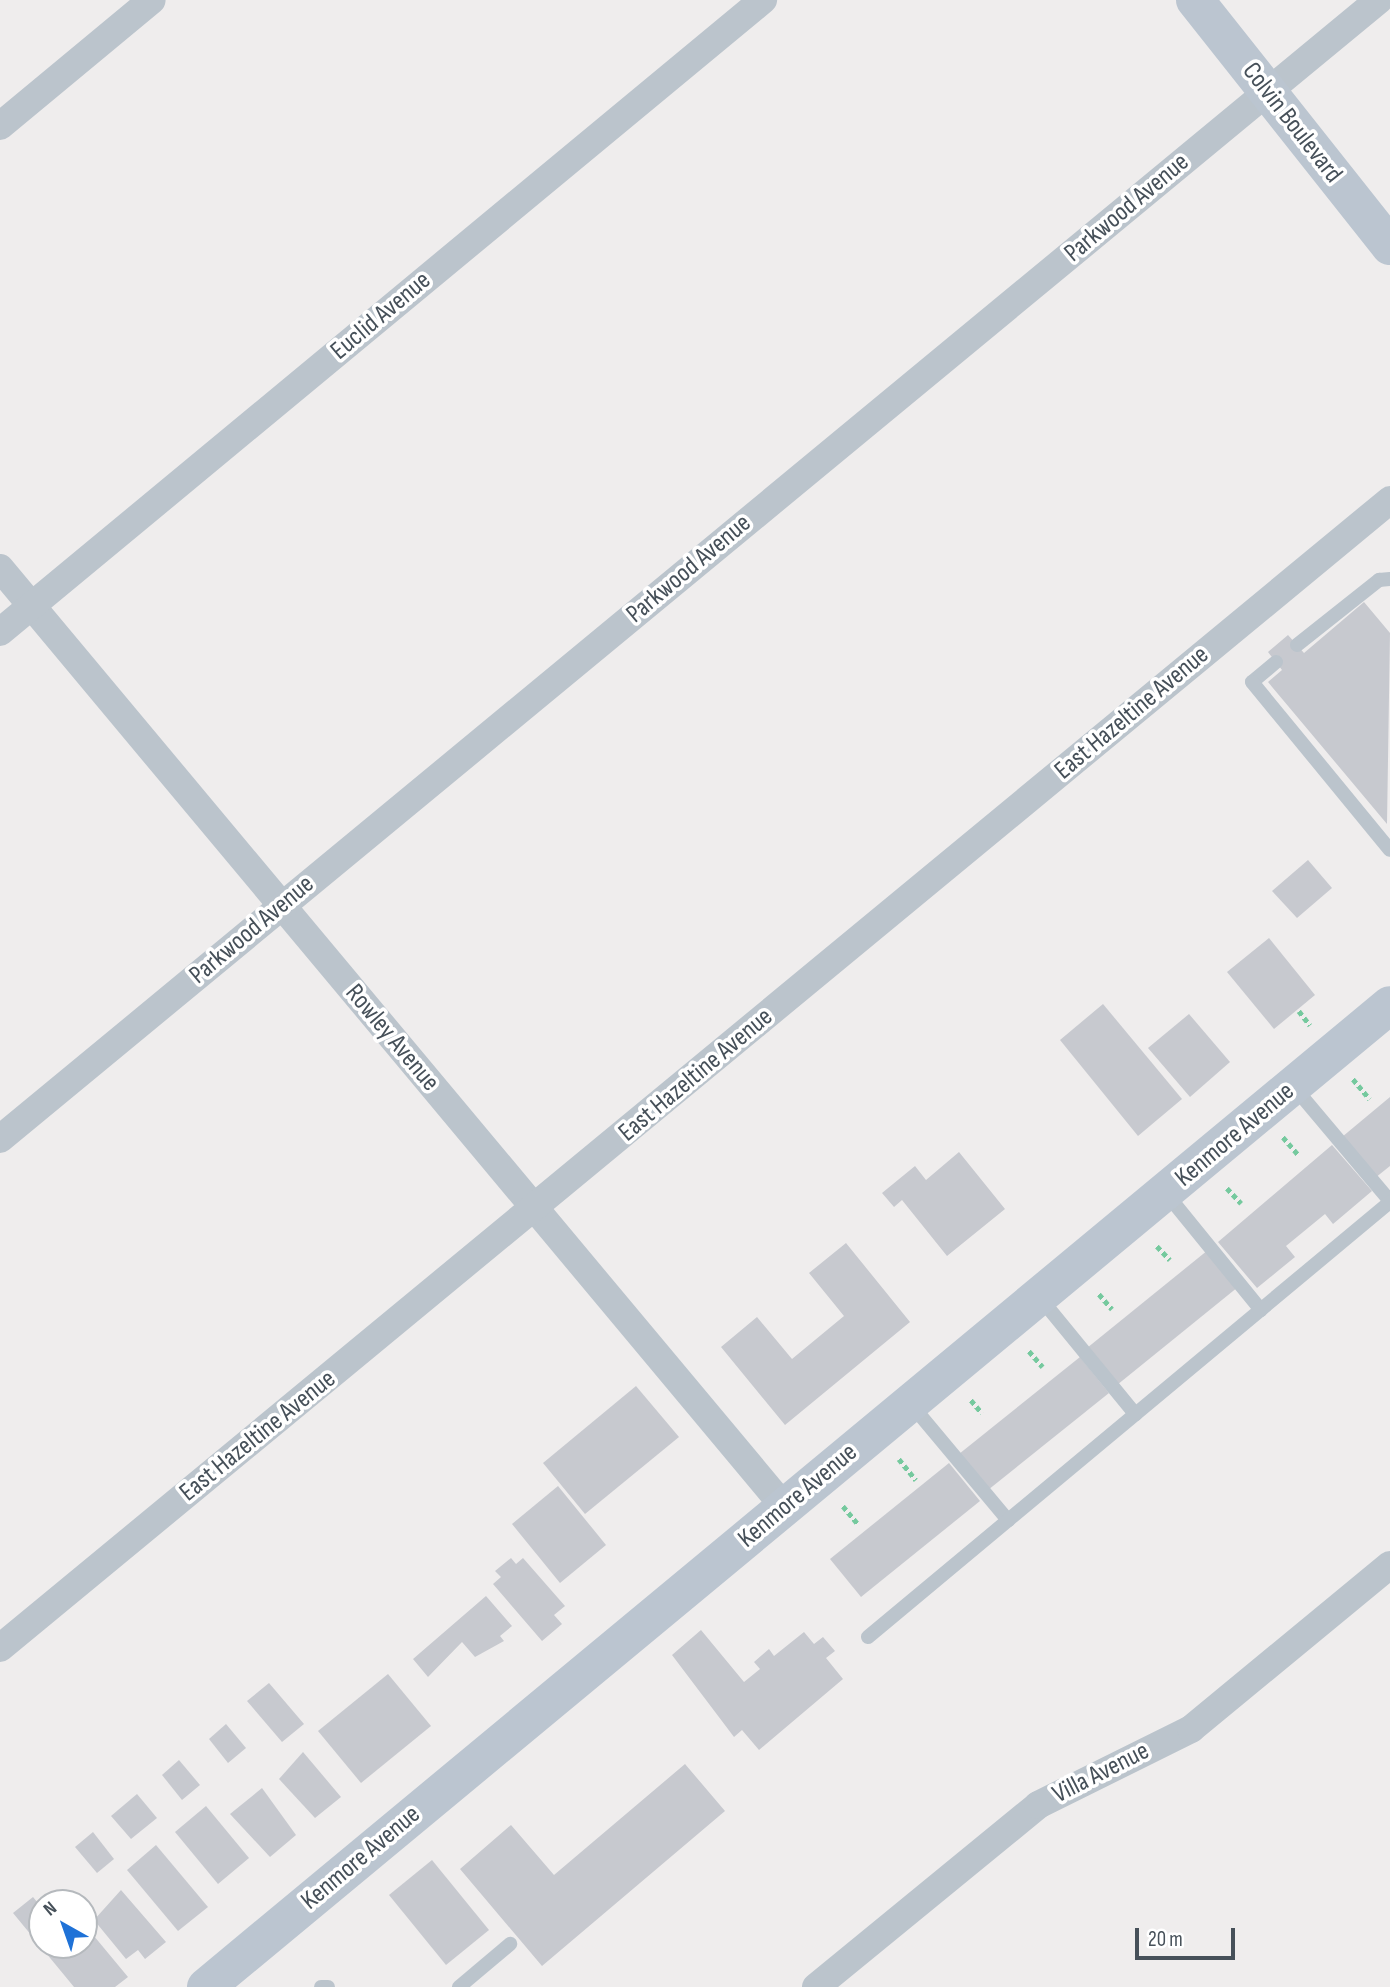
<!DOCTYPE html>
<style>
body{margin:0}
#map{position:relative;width:1390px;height:1987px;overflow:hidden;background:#efeded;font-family:"Sofia Sans Condensed",sans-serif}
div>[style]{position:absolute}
.building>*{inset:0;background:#c7c9cf}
.path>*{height:4.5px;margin-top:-2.25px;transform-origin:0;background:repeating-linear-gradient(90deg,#75c99e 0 5px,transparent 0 8.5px)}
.lane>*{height:14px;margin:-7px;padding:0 7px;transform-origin:7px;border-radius:7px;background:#bbc4cc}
.street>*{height:28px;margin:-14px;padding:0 14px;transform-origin:14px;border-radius:14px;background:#bbc4cc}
.secondary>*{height:38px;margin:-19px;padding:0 19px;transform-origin:19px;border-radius:19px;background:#bbc5d0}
span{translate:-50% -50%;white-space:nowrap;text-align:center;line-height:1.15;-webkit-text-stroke:7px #fff;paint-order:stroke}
.street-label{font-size:26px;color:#465059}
.north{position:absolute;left:28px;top:1889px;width:70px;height:70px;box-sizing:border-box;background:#fff;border:2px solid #b5b9bd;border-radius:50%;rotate:320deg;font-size:19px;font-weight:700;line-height:28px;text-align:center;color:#465059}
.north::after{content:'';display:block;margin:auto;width:24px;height:32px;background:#1f72d7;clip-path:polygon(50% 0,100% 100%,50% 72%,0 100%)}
.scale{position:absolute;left:1135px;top:1928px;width:100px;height:32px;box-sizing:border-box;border:4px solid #465059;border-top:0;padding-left:9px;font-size:21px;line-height:24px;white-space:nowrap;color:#465059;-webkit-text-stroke:5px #fff;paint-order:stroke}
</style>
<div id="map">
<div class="building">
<i style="clip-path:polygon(1364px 602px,1390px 633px,1387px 824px,1268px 682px,1282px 670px,1268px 652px,1288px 635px,1304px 653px)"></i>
<i style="clip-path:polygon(1308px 860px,1332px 888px,1297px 918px,1272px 891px)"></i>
<i style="clip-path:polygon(1269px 938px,1315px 995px,1274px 1029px,1227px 972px)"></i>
<i style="clip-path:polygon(1103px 1004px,1182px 1099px,1138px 1136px,1060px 1040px)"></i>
<i style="clip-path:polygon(1189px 1014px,1230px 1062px,1190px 1097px,1148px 1048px)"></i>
<i style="clip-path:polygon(1390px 1097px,1390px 1166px,1375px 1178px,1342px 1137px)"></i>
<i style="clip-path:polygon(1332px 1145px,1372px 1191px,1333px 1224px,1325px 1214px,1286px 1246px,1295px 1257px,1257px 1288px,1218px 1242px)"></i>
<i style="clip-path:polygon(959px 1152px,1005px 1209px,947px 1256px,902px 1200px,894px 1207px,882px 1193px,915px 1166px,926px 1180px)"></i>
<i style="clip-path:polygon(846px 1243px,910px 1322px,785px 1425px,721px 1347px,757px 1317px,792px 1359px,844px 1316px,809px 1273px)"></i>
<i style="clip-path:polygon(1208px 1250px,1238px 1287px,1117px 1385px,1087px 1348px)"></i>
<i style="clip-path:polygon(1080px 1357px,1109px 1393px,988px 1490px,959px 1454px)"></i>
<i style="clip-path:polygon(636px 1386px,679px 1437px,585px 1514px,543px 1463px)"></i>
<i style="clip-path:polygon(949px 1463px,980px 1501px,861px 1597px,830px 1559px)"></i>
<i style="clip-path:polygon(558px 1486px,606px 1545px,560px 1583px,512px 1524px)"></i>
<i style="clip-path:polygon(511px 1558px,516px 1564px,523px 1558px,565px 1606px,554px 1615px,562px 1624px,542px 1641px,493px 1584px,501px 1577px,495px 1571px)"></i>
<i style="clip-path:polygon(486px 1596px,512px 1626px,500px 1636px,504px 1641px,475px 1657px,462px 1642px,428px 1677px,413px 1659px)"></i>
<i style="clip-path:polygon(701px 1630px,744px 1682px,760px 1669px,754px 1662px,769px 1649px,774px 1656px,804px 1632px,814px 1644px,823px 1637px,835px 1651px,826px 1658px,843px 1679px,759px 1750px,742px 1730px,734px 1737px,672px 1655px)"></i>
<i style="clip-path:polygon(388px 1674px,431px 1726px,361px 1783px,318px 1731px)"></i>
<i style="clip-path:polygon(269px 1683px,304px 1724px,282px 1742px,247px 1701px)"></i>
<i style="clip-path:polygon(226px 1724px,246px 1748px,228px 1763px,209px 1739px)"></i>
<i style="clip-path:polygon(303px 1752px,341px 1797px,315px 1818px,279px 1779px)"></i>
<i style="clip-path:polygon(179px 1760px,200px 1785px,182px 1800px,162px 1775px)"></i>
<i style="clip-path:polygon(685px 1764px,725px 1811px,542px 1966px,460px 1869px,511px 1825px,554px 1875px)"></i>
<i style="clip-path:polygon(262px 1788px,296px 1835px,270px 1857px,230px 1814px)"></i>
<i style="clip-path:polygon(137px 1794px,157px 1818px,131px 1839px,111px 1816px)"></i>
<i style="clip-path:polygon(206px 1806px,249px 1858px,218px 1884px,175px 1832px)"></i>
<i style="clip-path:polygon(93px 1832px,114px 1859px,97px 1873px,75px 1847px)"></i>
<i style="clip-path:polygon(156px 1845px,208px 1907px,178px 1931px,127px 1870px)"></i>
<i style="clip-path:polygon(432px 1860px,489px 1930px,446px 1965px,389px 1895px)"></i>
<i style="clip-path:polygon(121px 1890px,166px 1942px,145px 1959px,138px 1950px,126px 1959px,94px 1920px)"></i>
<i style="clip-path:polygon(33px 1897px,42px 1908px,42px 1945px,84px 1945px,84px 1924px,128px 1977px,115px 1987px,74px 1987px,13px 1913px)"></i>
</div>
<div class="path">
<i style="left:1299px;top:1011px;width:18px;rotate:52deg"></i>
<i style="left:1353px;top:1079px;width:26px;rotate:50deg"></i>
<i style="left:1283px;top:1137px;width:23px;rotate:49deg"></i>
<i style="left:1227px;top:1188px;width:21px;rotate:47deg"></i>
<i style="left:1157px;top:1246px;width:19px;rotate:47deg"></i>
<i style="left:1099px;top:1294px;width:20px;rotate:49deg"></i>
<i style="left:1029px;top:1351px;width:21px;rotate:49deg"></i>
<i style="left:971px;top:1400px;width:17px;rotate:50deg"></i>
<i style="left:899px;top:1459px;width:27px;rotate:51deg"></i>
<i style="left:843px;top:1506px;width:23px;rotate:50deg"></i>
</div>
<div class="lane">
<i style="left:1297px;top:645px;width:105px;rotate:-38.4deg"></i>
<i style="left:1379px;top:580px;width:11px;rotate:-5deg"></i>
<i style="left:1276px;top:662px;width:31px;rotate:140deg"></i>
<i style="left:1252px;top:682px;width:217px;rotate:50.6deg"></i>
<i style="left:1294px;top:1087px;width:149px;rotate:49.9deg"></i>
<i style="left:1165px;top:1192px;width:152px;rotate:50.9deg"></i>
<i style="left:1041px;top:1299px;width:149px;rotate:50.7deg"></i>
<i style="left:910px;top:1403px;width:153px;rotate:50.1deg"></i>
<i style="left:868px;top:1637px;width:679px;rotate:-39.81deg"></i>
<i style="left:321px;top:1987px;width:7px"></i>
<i style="left:459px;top:1987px;width:67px;rotate:-40.1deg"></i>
</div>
<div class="street">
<i style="left:0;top:126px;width:197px;rotate:-39.7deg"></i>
<i style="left:0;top:568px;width:1225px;rotate:50.13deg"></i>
<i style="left:0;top:632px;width:991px;rotate:-39.64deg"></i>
<i style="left:0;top:1139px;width:1789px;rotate:-39.56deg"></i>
<i style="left:0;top:1648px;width:1803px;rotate:-39.55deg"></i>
<i style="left:816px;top:1987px;width:287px;rotate:-39.3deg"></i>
<i style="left:1038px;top:1805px;width:171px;rotate:-26.4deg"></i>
<i style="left:1191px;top:1729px;width:258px;rotate:-39.5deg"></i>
</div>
<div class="secondary">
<i style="left:1195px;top:0;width:314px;rotate:51.6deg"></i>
<i style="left:206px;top:1987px;width:1538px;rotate:-39.67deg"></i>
</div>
<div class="street-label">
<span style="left:1292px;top:123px;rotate:52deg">Colvin Boulevard</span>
<span style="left:1127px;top:208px;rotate:-40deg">Parkwood Avenue</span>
<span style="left:381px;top:316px;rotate:-40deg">Euclid Avenue</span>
<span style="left:689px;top:569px;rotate:-40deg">Parkwood Avenue</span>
<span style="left:1132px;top:713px;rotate:-40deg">East Hazeltine Avenue</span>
<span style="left:252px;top:930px;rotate:-40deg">Parkwood Avenue</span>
<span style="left:392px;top:1038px;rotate:50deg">Rowley Avenue</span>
<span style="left:696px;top:1075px;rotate:-40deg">East Hazeltine Avenue</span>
<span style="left:1235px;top:1135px;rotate:-40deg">Kenmore Avenue</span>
<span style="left:258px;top:1436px;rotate:-39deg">East Hazeltine Avenue</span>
<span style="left:798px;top:1496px;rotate:-40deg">Kenmore Avenue</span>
<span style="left:1101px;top:1773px;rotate:-27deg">Villa Avenue</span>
<span style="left:361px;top:1858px;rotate:-40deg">Kenmore Avenue</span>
</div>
<div class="north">N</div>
<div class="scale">20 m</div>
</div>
